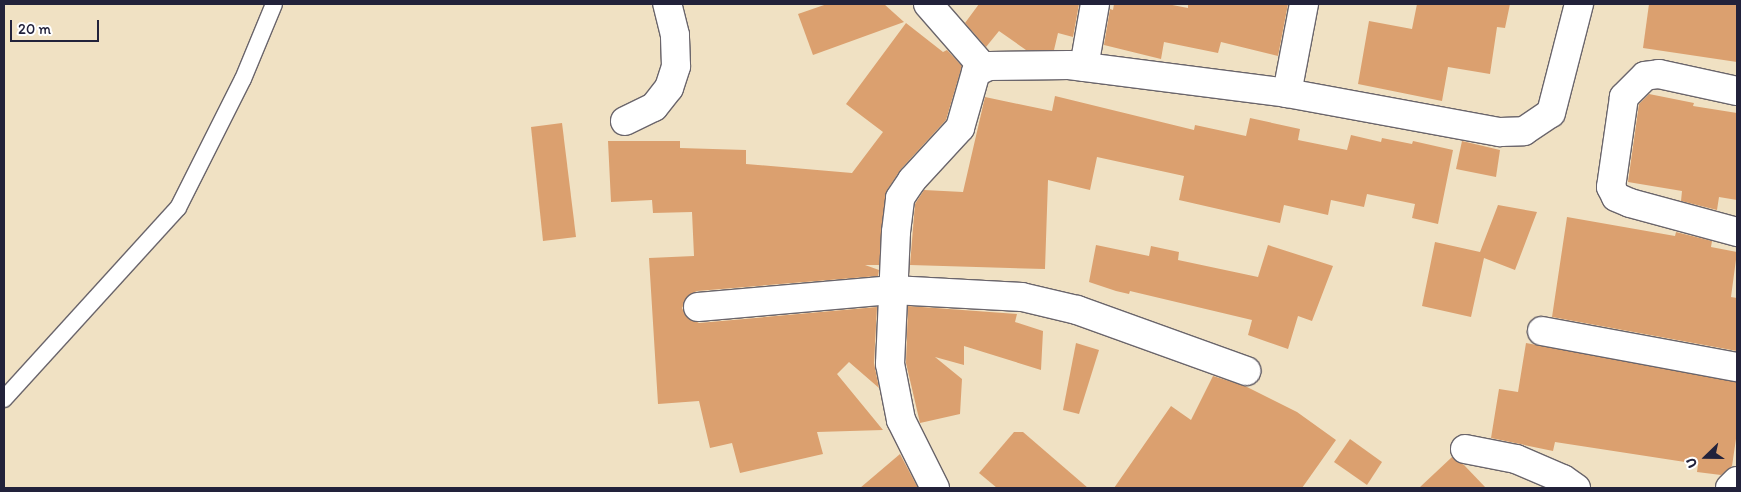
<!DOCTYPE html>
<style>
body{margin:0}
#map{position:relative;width:1741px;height:492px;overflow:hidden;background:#f0e1c3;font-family:Itim,sans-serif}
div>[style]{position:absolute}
.building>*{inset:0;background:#dba06f}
.roads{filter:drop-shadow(1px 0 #6a656b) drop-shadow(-1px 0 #6a656b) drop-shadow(0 1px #6a656b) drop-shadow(0 -1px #6a656b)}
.lane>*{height:16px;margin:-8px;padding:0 8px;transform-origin:8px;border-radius:8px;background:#fff}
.street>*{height:28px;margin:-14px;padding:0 14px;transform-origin:14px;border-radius:14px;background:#fff}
span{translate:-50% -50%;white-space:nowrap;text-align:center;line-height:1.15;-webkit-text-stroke:4px #fff;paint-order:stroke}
.frame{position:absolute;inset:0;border:5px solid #22223b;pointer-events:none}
.north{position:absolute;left:1681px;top:432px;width:50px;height:50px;-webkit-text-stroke:4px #fff;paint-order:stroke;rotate:248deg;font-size:14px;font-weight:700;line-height:20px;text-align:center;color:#22223b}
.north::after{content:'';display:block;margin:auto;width:18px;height:22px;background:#22223b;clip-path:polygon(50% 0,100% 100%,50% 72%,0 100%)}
.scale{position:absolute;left:10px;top:20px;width:89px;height:22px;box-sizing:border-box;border:2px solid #22223b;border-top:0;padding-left:6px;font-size:15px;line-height:18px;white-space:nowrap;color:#22223b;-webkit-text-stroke:4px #fff;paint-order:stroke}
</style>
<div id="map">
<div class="building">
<i style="clip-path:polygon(827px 4px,884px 4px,904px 22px,813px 55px,798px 14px)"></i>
<i style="clip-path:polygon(979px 4px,1079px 4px,1073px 37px,1058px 33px,1054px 50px,1026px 50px,999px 31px,986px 47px,965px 23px)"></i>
<i style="clip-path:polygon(1114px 4px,1167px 4px,1188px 8px,1188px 4px,1288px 4px,1278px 56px,1221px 42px,1218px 53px,1164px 42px,1161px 59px,1104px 45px,1110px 9px,1113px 10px)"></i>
<i style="clip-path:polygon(1417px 4px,1510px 4px,1505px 28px,1497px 27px,1490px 74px,1448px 67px,1442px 101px,1358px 84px,1369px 21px,1412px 29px)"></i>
<i style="clip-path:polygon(1649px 4px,1737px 4px,1737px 62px,1643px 48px)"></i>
<i style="clip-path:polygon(906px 23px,943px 52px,947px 50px,962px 66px,946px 120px,901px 169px,887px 190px,879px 265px,865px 265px,879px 270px,878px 276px,697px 291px,689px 295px,682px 308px,686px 316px,699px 323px,877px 307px,874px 363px,879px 388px,849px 362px,837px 374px,883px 430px,817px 432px,823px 454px,740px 473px,732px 443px,710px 448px,699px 401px,658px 404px,649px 258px,694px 256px,692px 212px,653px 213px,652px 200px,611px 202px,608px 141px,680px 141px,680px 148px,746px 150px,746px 164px,852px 173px,883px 132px,846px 104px)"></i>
<i style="clip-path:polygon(1649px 94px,1694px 103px,1693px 106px,1737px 113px,1737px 200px,1719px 197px,1717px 210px,1681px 201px,1682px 191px,1628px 182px,1639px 104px)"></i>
<i style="clip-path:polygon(1055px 96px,1194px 130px,1195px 125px,1246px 136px,1250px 118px,1300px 129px,1298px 140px,1347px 150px,1351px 135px,1381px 142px,1382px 138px,1412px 144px,1413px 141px,1453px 150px,1438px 224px,1412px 218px,1415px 204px,1367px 194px,1364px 207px,1331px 200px,1328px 215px,1284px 205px,1280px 223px,1179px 200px,1184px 176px,1097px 157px,1090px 190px,1048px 180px,1045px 269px,910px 265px,915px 204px,924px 190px,963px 192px,985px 97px,1052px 111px)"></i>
<i style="clip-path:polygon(562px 123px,576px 237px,543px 241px,531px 127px)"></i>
<i style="clip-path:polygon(1462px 141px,1500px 150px,1496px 177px,1456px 169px)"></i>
<i style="clip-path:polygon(1498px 205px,1537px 212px,1515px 270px,1484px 258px,1471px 317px,1422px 306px,1435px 242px,1480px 252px)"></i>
<i style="clip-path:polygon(1567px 217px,1675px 236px,1676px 232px,1712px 241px,1711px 247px,1737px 252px,1731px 297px,1737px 298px,1737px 351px,1552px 317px)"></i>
<i style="clip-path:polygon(1096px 245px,1149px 256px,1151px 246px,1179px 252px,1178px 260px,1258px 277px,1268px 245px,1333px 266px,1312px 321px,1298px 316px,1288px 349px,1248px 335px,1252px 320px,1130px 291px,1129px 294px,1116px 291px,1089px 282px)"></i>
<i style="clip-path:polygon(908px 306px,1017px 314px,1015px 322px,1043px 331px,1041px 370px,964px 346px,964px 365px,935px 357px,962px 379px,960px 414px,920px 423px,906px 363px)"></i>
<i style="clip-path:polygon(1076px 343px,1099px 350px,1079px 414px,1063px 410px)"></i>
<i style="clip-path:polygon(1526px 343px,1737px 382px,1737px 432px,1732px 466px,1721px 475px,1697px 472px,1698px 464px,1555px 442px,1553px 451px,1491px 438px,1499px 389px,1518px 392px)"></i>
<i style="clip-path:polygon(1213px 376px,1245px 386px,1297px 412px,1336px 440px,1302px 488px,1114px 488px,1171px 406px,1191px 420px)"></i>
<i style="clip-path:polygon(1014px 432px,1023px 432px,1088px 488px,997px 488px,979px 473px)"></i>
<i style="clip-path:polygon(1350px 439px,1382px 462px,1367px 485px,1334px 462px)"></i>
<i style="clip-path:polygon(900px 454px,918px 488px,860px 488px)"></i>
<i style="clip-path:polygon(1452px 457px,1464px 465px,1486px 488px,1419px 488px)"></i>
</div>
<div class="roads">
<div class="lane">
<i style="left:4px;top:399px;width:258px;rotate:-47.7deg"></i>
<i style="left:178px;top:208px;width:144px;rotate:-63.3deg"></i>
<i style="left:243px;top:79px;width:81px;rotate:-67.5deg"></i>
</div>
<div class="street">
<i style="left:928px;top:4px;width:84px;rotate:48.9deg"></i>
<i style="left:1084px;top:67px;width:64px;rotate:-80.1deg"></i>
<i style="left:1737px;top:91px;width:80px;rotate:-167.7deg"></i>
<i style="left:1659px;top:74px;width:14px;rotate:172deg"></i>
<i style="left:1645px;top:76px;width:30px;rotate:135deg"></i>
<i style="left:1624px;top:97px;width:91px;rotate:98.2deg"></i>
<i style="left:1611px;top:187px;width:11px;rotate:63deg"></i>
<i style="left:1616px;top:197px;width:15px;rotate:23deg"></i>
<i style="left:1630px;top:203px;width:111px;rotate:15.2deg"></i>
<i style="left:1287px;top:93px;width:91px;rotate:-79.2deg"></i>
<i style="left:625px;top:121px;width:32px;rotate:-26deg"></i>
<i style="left:654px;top:107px;width:24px;rotate:-52deg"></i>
<i style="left:669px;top:88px;width:23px;rotate:-72deg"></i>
<i style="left:676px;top:66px;width:31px;rotate:-92deg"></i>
<i style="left:675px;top:35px;width:32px;rotate:-104deg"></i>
<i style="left:698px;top:307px;width:196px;rotate:-5deg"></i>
<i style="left:893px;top:290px;width:129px;rotate:3.1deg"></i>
<i style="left:1022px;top:297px;width:57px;rotate:13.3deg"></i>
<i style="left:1077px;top:310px;width:180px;rotate:19.8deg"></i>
<i style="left:1542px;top:331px;width:198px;rotate:10.5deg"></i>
<i style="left:1465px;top:449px;width:52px;rotate:11.1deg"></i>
<i style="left:1516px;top:459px;width:51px;rotate:23.1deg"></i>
<i style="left:1563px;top:479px;width:16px;rotate:35deg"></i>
<i style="left:935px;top:488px;width:76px;rotate:-116.6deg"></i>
<i style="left:901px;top:420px;width:57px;rotate:-101.1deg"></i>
<i style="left:890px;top:364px;width:132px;rotate:-87.4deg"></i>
<i style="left:896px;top:232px;width:34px;rotate:-83deg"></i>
<i style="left:900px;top:198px;width:22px;rotate:-56deg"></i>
<i style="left:912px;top:180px;width:71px;rotate:-47.3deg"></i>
<i style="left:960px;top:128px;width:58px;rotate:-74.1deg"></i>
<i style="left:976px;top:72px;width:14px;rotate:-25deg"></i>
<i style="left:989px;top:66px;width:80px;rotate:-0.7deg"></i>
<i style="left:1069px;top:65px;width:220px;rotate:7.3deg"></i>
<i style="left:1287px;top:93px;width:217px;rotate:10.4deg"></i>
<i style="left:1500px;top:132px;width:24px;rotate:-2deg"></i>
<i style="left:1524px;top:131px;width:32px;rotate:-34deg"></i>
<i style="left:1551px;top:113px;width:113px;rotate:-75.6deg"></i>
<i style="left:1730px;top:488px;width:10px;rotate:-45deg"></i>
</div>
</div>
<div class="frame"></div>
<div class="north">U</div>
<div class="scale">20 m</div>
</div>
